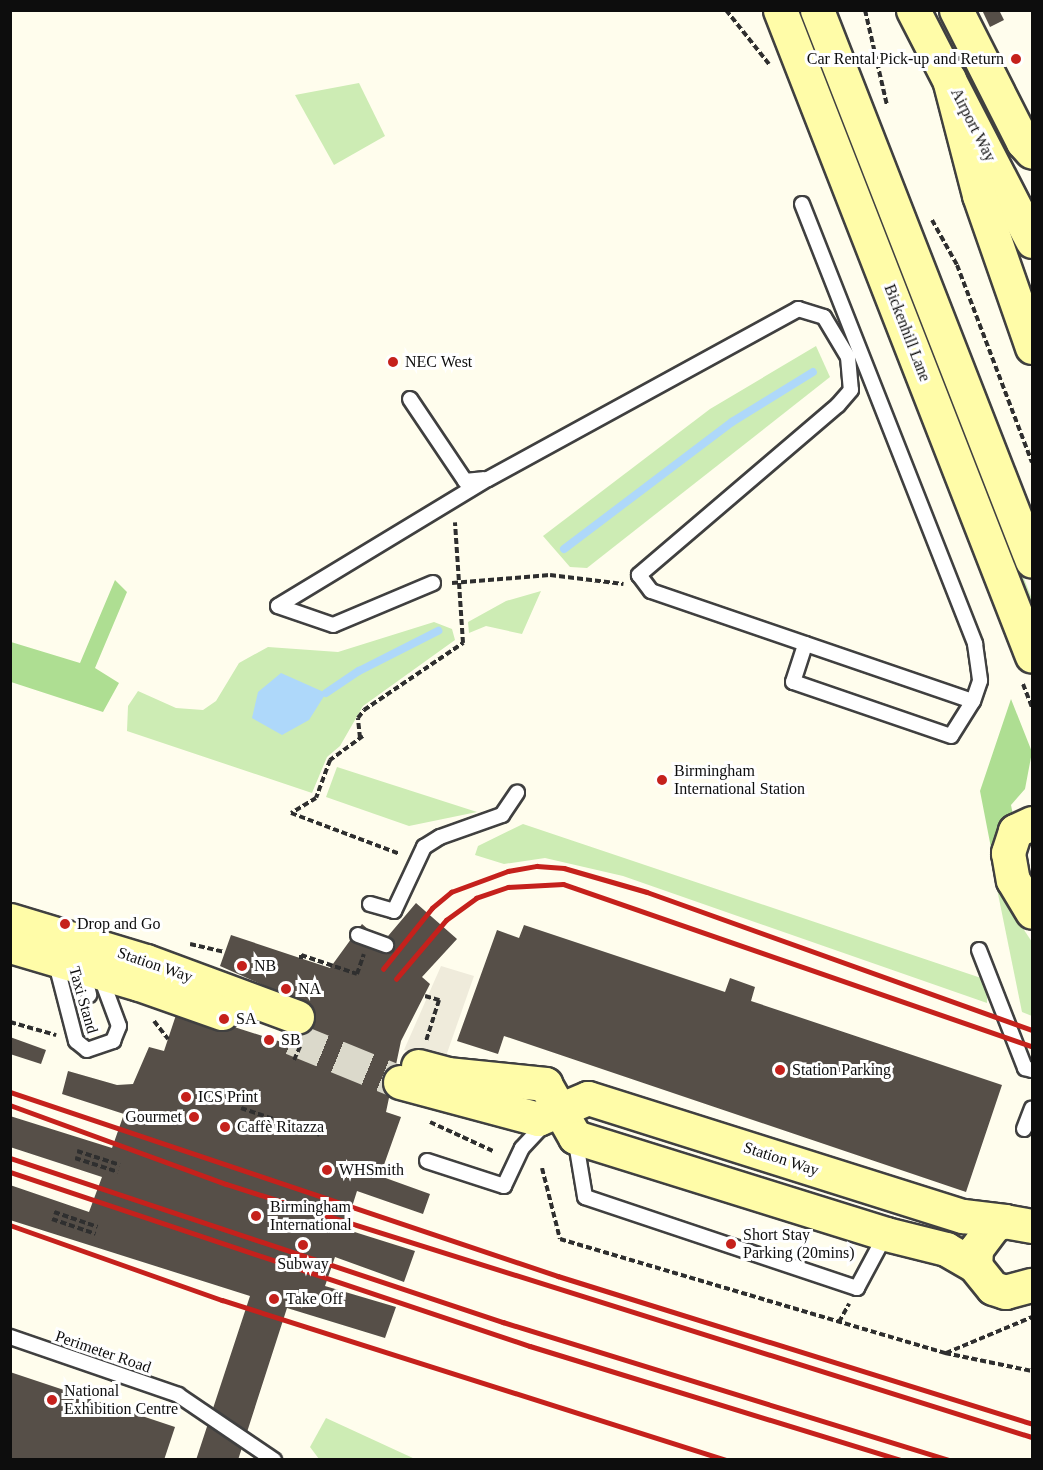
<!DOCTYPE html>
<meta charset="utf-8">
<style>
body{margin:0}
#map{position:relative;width:1043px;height:1470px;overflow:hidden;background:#fffded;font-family:Georgia,serif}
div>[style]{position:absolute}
.green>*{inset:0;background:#cdecb4}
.forest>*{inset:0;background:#aede92}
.plaza>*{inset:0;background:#efebdb}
.water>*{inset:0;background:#aed8fa}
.stream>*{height:8px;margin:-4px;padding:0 4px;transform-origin:4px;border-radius:4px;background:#aed8fa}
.building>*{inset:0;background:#564f48}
.secondary-tunnel>*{height:33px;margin-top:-16.5px;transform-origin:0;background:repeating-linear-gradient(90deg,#dbd9cb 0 33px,transparent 0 49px)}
.path>*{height:4px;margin-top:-2px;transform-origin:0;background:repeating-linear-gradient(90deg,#2f2f2f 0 6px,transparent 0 9px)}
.roads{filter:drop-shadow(2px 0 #404040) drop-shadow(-2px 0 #404040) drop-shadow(0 2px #404040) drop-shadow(0 -2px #404040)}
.lane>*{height:14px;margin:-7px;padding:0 7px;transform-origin:7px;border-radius:7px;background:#fff}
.secondary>*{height:33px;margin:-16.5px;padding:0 16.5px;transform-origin:16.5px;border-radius:16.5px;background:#fffca8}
.rail>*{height:4.5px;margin:-2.25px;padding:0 2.25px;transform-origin:2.25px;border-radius:2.25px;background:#c5211c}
.dots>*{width:16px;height:16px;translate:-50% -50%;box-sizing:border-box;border:3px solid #fff;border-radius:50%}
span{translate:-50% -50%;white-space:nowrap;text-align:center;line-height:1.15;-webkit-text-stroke:6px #fff;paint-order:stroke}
.poi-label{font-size:16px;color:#0d0d0d}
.right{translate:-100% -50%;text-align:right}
.left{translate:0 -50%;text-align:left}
.street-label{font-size:16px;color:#0d0d0d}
.frame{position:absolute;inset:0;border:12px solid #0d0d0d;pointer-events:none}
</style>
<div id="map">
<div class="green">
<i style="clip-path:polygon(792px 11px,801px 11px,1032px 599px,1032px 626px)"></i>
<i style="clip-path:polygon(359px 83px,385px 136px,334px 165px,295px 95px)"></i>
<i style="clip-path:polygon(816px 346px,830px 377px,587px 568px,570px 567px,543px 536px,710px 409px)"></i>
<i style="clip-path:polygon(541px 591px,522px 634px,486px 626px,469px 633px,468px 622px,506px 601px)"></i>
<i style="clip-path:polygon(434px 622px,452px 629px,455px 640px,363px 706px,340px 746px,327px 757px,312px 793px,127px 731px,128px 706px,138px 691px,176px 708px,203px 710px,216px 701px,239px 663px,268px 647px,338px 652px)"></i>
<i style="clip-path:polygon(337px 767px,477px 812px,409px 826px,326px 797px)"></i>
<i style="clip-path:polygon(523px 824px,987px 980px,987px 1003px,623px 876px,545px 858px,504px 864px,475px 855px,478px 846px)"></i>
<i style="clip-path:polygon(997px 889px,1032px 942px,1032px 1016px,1022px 1012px)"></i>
<i style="clip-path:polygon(326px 1418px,415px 1459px,319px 1459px,310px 1447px)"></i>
</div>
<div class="forest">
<i style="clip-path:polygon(115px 580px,127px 592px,95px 668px,119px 683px,103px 712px,11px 682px,11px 642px,80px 663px)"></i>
<i style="clip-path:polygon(1011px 699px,1032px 752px,1025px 789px,1011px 805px,1014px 820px,992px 853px,980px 791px)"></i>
</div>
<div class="plaza">
<i style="clip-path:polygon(441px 966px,474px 976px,445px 1059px,404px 1050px)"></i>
</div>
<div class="water">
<i style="clip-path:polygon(281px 673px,326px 693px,309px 720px,282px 735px,252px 718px,258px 692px)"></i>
</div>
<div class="stream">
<i style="left:564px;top:549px;width:211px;rotate:-37.1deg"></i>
<i style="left:732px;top:422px;width:95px;rotate:-31.7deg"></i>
<i style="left:326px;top:693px;width:40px;rotate:-34deg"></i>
<i style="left:359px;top:671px;width:89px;rotate:-26.9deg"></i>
</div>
<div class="building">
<i style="clip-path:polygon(982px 10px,999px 10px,1004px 20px,990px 27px)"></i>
<i style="clip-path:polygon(416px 903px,457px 939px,422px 977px,430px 984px,401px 1041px,386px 1112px,401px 1117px,380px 1176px,430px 1194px,423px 1214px,357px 1191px,345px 1229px,415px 1251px,404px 1282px,335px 1257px,325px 1286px,396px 1307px,385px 1338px,287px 1308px,238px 1460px,196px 1460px,250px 1296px,10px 1220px,10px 1185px,89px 1212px,102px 1177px,10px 1147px,10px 1116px,112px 1148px,124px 1114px,62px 1094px,68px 1071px,117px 1085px,133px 1084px,149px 1047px,164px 1051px,178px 1009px,294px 1046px,310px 1006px,220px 966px,231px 935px,330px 968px,362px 924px,383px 942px)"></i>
<i style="clip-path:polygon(524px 925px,725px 992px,730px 978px,755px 987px,751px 1001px,1002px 1085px,966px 1192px,504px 1036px,498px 1054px,457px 1041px,497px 930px,519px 938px)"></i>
<i style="clip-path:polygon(10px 1037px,46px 1050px,41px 1064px,10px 1054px)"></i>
<i style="clip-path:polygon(10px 1372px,175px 1427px,164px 1460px,10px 1460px)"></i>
</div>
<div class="secondary-tunnel">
<i style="left:292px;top:1038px;width:117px;rotate:22.2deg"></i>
</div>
<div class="path">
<i style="left:726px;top:10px;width:69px;rotate:51.5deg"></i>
<i style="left:865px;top:10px;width:98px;rotate:77deg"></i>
<i style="left:932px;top:220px;width:51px;rotate:60.9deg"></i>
<i style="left:957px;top:265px;width:211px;rotate:69.2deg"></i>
<i style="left:452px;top:583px;width:98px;rotate:-4.7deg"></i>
<i style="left:550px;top:575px;width:74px;rotate:7deg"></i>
<i style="left:1023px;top:684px;width:25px;rotate:69deg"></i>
<i style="left:363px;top:736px;width:41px;rotate:144deg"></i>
<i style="left:330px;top:760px;width:40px;rotate:110.2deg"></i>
<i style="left:316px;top:798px;width:29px;rotate:149deg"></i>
<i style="left:291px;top:813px;width:116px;rotate:20.6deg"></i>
<i style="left:360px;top:738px;width:20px;rotate:-96deg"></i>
<i style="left:358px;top:718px;width:10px;rotate:-53deg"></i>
<i style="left:364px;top:710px;width:120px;rotate:-34.1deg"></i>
<i style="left:463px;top:643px;width:121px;rotate:-93.8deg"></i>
<i style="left:190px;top:944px;width:35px;rotate:13deg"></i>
<i style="left:301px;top:959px;width:4px;rotate:-90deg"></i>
<i style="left:301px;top:955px;width:59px;rotate:18.7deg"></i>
<i style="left:357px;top:974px;width:21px;rotate:-71deg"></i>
<i style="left:425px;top:996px;width:15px;rotate:16deg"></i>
<i style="left:439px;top:1000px;width:43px;rotate:107.6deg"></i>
<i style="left:154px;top:1021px;width:23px;rotate:52deg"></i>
<i style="left:10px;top:1022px;width:48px;rotate:15.8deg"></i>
<i style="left:294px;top:1060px;width:17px;rotate:-66deg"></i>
<i style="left:241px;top:1108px;width:83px;rotate:18.9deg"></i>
<i style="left:430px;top:1122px;width:69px;rotate:24.7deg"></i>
<i style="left:77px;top:1151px;width:45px;rotate:18deg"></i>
<i style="left:75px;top:1158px;width:45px;rotate:18deg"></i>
<i style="left:542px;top:1168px;width:73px;rotate:75.8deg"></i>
<i style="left:560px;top:1239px;width:402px;rotate:16.5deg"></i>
<i style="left:945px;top:1353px;width:89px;rotate:11.7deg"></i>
<i style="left:54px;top:1212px;width:46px;rotate:18.8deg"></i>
<i style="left:52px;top:1219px;width:46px;rotate:18.8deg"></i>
<i style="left:839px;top:1322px;width:21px;rotate:-61deg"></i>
<i style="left:946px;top:1353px;width:93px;rotate:-22.7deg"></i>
</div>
<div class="roads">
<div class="lane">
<i style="left:802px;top:204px;width:473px;rotate:68.5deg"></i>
<i style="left:975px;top:644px;width:37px;rotate:82deg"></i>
<i style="left:980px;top:681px;width:21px;rotate:109deg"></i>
<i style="left:410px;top:399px;width:99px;rotate:56.1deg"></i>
<i style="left:465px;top:481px;width:18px;rotate:-6deg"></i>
<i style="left:433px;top:583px;width:108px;rotate:157.2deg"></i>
<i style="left:333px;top:625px;width:58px;rotate:-160.9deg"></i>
<i style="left:278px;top:606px;width:245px;rotate:-31.2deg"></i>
<i style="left:488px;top:479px;width:354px;rotate:-28.7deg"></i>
<i style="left:798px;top:309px;width:27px;rotate:17deg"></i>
<i style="left:824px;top:317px;width:47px;rotate:59deg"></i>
<i style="left:848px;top:357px;width:33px;rotate:85deg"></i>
<i style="left:851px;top:390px;width:20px;rotate:131deg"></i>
<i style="left:838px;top:405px;width:262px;rotate:139.5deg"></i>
<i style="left:639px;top:575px;width:20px;rotate:53deg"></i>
<i style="left:651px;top:591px;width:340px;rotate:18.9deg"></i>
<i style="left:973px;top:701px;width:41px;rotate:122.2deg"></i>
<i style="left:951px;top:736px;width:167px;rotate:-161.1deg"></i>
<i style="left:793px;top:682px;width:40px;rotate:-72deg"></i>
<i style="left:370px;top:904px;width:25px;rotate:16deg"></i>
<i style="left:394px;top:911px;width:71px;rotate:-64.9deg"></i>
<i style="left:424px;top:847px;width:19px;rotate:-32deg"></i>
<i style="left:440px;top:837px;width:66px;rotate:-19.5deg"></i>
<i style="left:502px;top:815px;width:27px;rotate:-56deg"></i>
<i style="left:358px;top:935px;width:30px;rotate:20deg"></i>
<i style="left:979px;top:950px;width:127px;rotate:68.7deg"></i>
<i style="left:1025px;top:1068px;width:7px;rotate:16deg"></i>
<i style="left:55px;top:960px;width:84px;rotate:75.5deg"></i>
<i style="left:76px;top:1041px;width:14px;rotate:39deg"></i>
<i style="left:87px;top:1050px;width:28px;rotate:-19deg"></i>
<i style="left:113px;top:1041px;width:16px;rotate:-68deg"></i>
<i style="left:119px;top:1026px;width:54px;rotate:-110.4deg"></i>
<i style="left:82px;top:968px;width:28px;rotate:75deg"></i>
<i style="left:1024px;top:1129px;width:22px;rotate:-69deg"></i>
<i style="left:575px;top:1137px;width:61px;rotate:80.5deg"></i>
<i style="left:585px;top:1197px;width:287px;rotate:18.5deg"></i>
<i style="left:857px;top:1288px;width:61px;rotate:-61.8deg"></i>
<i style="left:427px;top:1161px;width:81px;rotate:18deg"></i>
<i style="left:504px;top:1186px;width:42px;rotate:-64.7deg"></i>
<i style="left:522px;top:1148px;width:35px;rotate:-47deg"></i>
<i style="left:10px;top:1337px;width:178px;rotate:19deg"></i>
<i style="left:178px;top:1395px;width:116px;rotate:34.1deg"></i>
</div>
<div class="secondary">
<i style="left:780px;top:10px;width:693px;rotate:68.69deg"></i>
<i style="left:817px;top:10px;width:591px;rotate:68.68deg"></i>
<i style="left:913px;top:10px;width:260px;rotate:62.7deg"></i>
<i style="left:956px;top:10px;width:148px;rotate:63.1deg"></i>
<i style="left:1023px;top:142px;width:13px;rotate:48deg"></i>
<i style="left:949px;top:79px;width:120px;rotate:75.5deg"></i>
<i style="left:979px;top:195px;width:161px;rotate:70.8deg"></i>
<i style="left:1032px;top:823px;width:19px;rotate:155deg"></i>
<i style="left:1015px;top:831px;width:23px;rotate:108deg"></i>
<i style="left:1008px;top:853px;width:27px;rotate:80deg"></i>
<i style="left:1013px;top:880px;width:37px;rotate:59deg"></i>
<i style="left:10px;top:920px;width:142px;rotate:16.8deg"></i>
<i style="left:146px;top:961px;width:161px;rotate:20.3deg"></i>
<i style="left:10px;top:946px;width:134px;rotate:16.4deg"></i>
<i style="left:139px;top:984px;width:88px;rotate:19.3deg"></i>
<i style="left:418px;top:1066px;width:30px;rotate:15deg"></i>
<i style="left:447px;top:1074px;width:99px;rotate:5.8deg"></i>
<i style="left:545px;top:1084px;width:61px;rotate:60.5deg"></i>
<i style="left:575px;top:1137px;width:326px;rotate:17.3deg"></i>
<i style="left:886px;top:1234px;width:62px;rotate:14deg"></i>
<i style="left:946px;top:1249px;width:34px;rotate:30deg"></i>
<i style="left:400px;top:1082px;width:143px;rotate:15deg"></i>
<i style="left:538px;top:1119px;width:54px;rotate:-22.8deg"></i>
<i style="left:588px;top:1098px;width:393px;rotate:17.5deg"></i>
<i style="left:963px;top:1216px;width:42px;rotate:6.8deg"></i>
<i style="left:1032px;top:1226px;width:27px;rotate:-170deg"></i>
<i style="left:1005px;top:1221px;width:12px;rotate:160deg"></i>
<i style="left:994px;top:1225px;width:30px;rotate:127deg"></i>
<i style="left:976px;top:1249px;width:17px;rotate:93deg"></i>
<i style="left:975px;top:1266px;width:28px;rotate:51deg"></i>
<i style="left:993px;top:1288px;width:13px;rotate:18deg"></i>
<i style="left:1005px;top:1292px;width:28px;rotate:-15deg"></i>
</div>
</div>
<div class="rail">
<i style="left:383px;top:969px;width:78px;rotate:-51.2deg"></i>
<i style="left:432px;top:908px;width:25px;rotate:-40deg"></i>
<i style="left:451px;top:892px;width:61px;rotate:-20.2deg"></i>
<i style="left:508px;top:871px;width:29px;rotate:-10deg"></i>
<i style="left:537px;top:866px;width:27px;rotate:4deg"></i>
<i style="left:564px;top:868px;width:86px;rotate:16.1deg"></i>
<i style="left:647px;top:892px;width:409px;rotate:19.7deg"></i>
<i style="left:396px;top:979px;width:77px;rotate:-49.7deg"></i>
<i style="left:446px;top:920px;width:37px;rotate:-36deg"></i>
<i style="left:476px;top:898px;width:34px;rotate:-19deg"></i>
<i style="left:508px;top:887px;width:55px;rotate:-3.1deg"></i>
<i style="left:563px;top:884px;width:496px;rotate:19.1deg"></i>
<i style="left:10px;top:1092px;width:578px;rotate:18.56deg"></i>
<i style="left:558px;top:1276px;width:497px;rotate:17.3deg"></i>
<i style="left:10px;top:1105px;width:230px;rotate:20.1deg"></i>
<i style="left:226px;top:1184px;width:845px;rotate:17.43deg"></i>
<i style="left:10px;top:1158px;width:520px;rotate:18.4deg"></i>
<i style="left:503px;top:1322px;width:466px;rotate:17.2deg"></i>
<i style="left:10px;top:1172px;width:548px;rotate:18.5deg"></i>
<i style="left:530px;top:1346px;width:388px;rotate:17.1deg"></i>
<i style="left:10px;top:1225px;width:225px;rotate:19.5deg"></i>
<i style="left:222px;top:1300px;width:529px;rotate:17.61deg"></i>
</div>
<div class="dots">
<i style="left:1016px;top:59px;background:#c5211c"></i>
<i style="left:393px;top:362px;background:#c5211c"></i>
<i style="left:662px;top:780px;background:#c5211c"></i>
<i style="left:65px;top:924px;background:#c5211c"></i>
<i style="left:242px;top:966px;background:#c5211c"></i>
<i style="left:286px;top:989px;background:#c5211c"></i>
<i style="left:224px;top:1019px;background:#c5211c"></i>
<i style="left:269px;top:1040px;background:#c5211c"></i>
<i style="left:780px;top:1070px;background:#c5211c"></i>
<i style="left:186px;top:1097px;background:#c5211c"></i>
<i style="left:194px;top:1117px;background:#c5211c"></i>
<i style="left:225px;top:1127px;background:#c5211c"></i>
<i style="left:327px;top:1170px;background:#c5211c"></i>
<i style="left:256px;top:1216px;background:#c5211c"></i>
<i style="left:731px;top:1244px;background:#c5211c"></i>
<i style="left:303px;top:1245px;background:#c5211c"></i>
<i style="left:274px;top:1299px;background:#c5211c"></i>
<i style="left:52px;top:1400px;background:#c5211c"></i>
</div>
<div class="poi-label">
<span class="right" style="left:1004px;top:59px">Car Rental Pick-up and Return</span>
<span class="left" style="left:405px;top:362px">NEC West</span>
<span class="left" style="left:674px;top:780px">Birmingham<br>International Station</span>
<span class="left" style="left:77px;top:924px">Drop and Go</span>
<span class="left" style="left:254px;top:966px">NB</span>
<span class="left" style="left:298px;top:989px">NA</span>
<span class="left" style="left:236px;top:1019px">SA</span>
<span class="left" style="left:281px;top:1040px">SB</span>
<span class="left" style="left:792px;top:1070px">Station Parking</span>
<span class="left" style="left:198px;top:1097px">ICS Print</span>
<span class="right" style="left:182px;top:1117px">Gourmet</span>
<span class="left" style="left:237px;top:1127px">Caffè Ritazza</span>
<span class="left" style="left:339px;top:1170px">WHSmith</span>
<span class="left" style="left:270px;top:1216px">Birmingham<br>International</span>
<span class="left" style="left:743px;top:1244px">Short Stay<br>Parking (20mins)</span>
<span style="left:303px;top:1264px">Subway</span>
<span class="left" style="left:286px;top:1299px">Take Off</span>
<span class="left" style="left:64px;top:1400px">National<br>Exhibition Centre</span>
</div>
<div class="street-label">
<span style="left:973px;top:125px;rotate:63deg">Airport Way</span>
<span style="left:907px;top:333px;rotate:69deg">Bickenhill Lane</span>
<span style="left:155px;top:965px;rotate:19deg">Station Way</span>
<span style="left:83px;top:1000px;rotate:74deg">Taxi Stand</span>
<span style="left:781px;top:1159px;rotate:18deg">Station Way</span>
<span style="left:103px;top:1352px;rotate:19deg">Perimeter Road</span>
</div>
<div class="frame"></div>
</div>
